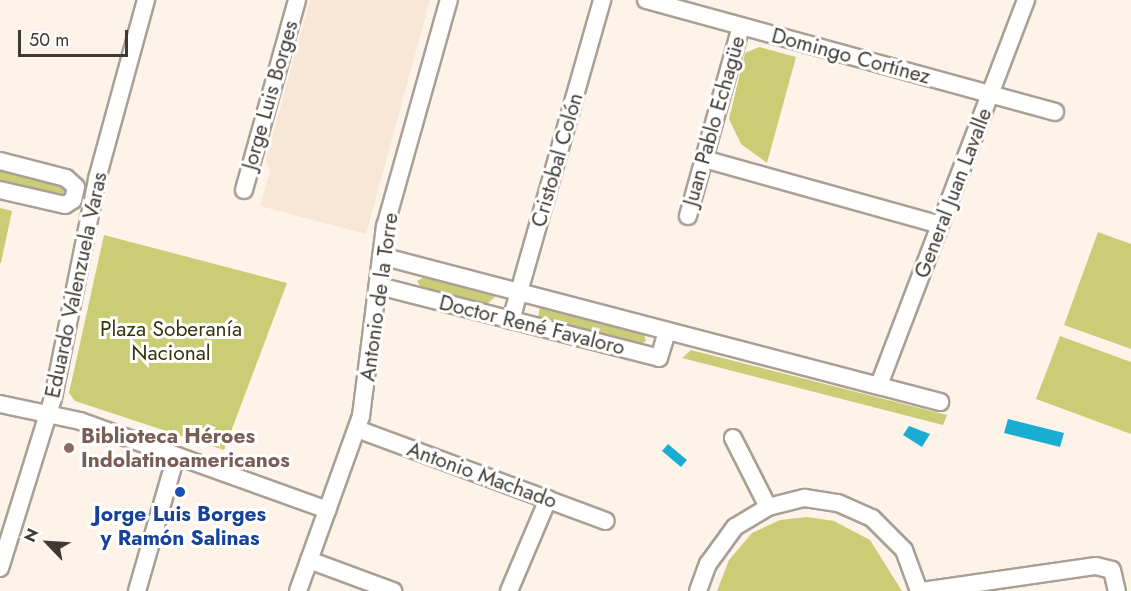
<!DOCTYPE html>
<meta charset="utf-8">
<style>
body{margin:0}
#map{position:relative;width:1131px;height:591px;overflow:hidden;background:#fef3e8;font-family:Jost,sans-serif}
div>[style]{position:absolute}
.built>*{inset:0;background:#f8e6d7}
.green>*{inset:0;background:#cacd75}
.water>*{inset:0;background:#1aadd3}
.roads{filter:drop-shadow(2px 0 #aa9f95) drop-shadow(-2px 0 #aa9f95) drop-shadow(0 2px #aa9f95) drop-shadow(0 -2px #aa9f95)}
.minor>*{height:16px;margin:-8px;padding:0 8px;transform-origin:8px;border-radius:8px;background:#fff}
.dots>*{width:16px;height:16px;translate:-50% -50%;box-sizing:border-box;border:3px solid #fff;border-radius:50%}
span{translate:-50% -50%;white-space:nowrap;text-align:center;line-height:1.15;-webkit-text-stroke:6px #fff;paint-order:stroke}
.street-label{font-size:21px;color:#3e3a35}
.park-label{font-size:21px;color:#343509}
.education-label{font-size:21px;color:#785e54;font-weight:700}
.left{translate:0 -50%;text-align:left}
.transit-label{font-size:21px;color:#164399;font-weight:700}
.north{position:absolute;left:18px;top:513px;width:60px;height:60px;-webkit-text-stroke:4px #fff;paint-order:stroke;rotate:295deg;font-size:16px;font-weight:700;line-height:24px;text-align:center;color:#3e3a35}
.north::after{content:'';display:block;margin:auto;width:21px;height:27px;background:#3e3a35;clip-path:polygon(50% 0,100% 100%,50% 72%,0 100%)}
.scale{position:absolute;left:18px;top:30px;width:110px;height:27px;box-sizing:border-box;border:3px solid #3e3a35;border-top:0;padding-left:8px;font-size:18px;line-height:21px;white-space:nowrap;color:#3e3a35;-webkit-text-stroke:4px #fff;paint-order:stroke}
</style>
<div id="map">
<div class="built">
<i style="clip-path:polygon(310px 0,430px 0,366px 234px,260px 206px,270px 171px,266px 160px)"></i>
</div>
<div class="green">
<i style="clip-path:polygon(759px 47px,796px 57px,767px 163px,741px 144px,729px 119px,745px 53px)"></i>
<i style="clip-path:polygon(0 169px,68px 186px,69px 198px,0 182px)"></i>
<i style="clip-path:polygon(0 208px,12px 211px,1px 263px,0 263px)"></i>
<i style="clip-path:polygon(1098px 232px,1131px 244px,1131px 349px,1064px 325px)"></i>
<i style="clip-path:polygon(104px 235px,287px 283px,224px 450px,75px 401px,69px 393px)"></i>
<i style="clip-path:polygon(426px 276px,490px 293px,495px 297px,486px 305px,422px 289px,417px 281px)"></i>
<i style="clip-path:polygon(540px 307px,644px 334px,646px 341px,639px 345px,538px 317px)"></i>
<i style="clip-path:polygon(1060px 336px,1131px 362px,1131px 434px,1036px 399px)"></i>
<i style="clip-path:polygon(691px 350px,947px 415px,943px 425px,682px 358px)"></i>
<i style="clip-path:polygon(807px 517px,834px 521px,870px 540px,902px 591px,717px 591px,729px 560px,752px 533px,780px 520px)"></i>
</div>
<div class="water">
<i style="clip-path:polygon(1008px 419px,1064px 433px,1060px 447px,1004px 433px)"></i>
<i style="clip-path:polygon(909px 426px,930px 434px,922px 447px,903px 435px)"></i>
<i style="clip-path:polygon(668px 444px,687px 460px,681px 467px,662px 451px)"></i>
</div>
<div class="roads">
<div class="minor">
<i style="left:646px;top:0;width:424px;rotate:15.3deg"></i>
<i style="left:704px;top:159px;width:245px;rotate:15.6deg"></i>
<i style="left:0;top:161px;width:68px;rotate:14.4deg"></i>
<i style="left:66px;top:178px;width:13px;rotate:42deg"></i>
<i style="left:76px;top:187px;width:13px;rotate:103deg"></i>
<i style="left:73px;top:200px;width:9px;rotate:148deg"></i>
<i style="left:65px;top:205px;width:67px;rotate:-167deg"></i>
<i style="left:244px;top:190px;width:197px;rotate:-74.4deg"></i>
<i style="left:688px;top:216px;width:197px;rotate:-74.4deg"></i>
<i style="left:381px;top:256px;width:578px;rotate:14.64deg"></i>
<i style="left:379px;top:286px;width:289px;rotate:14.4deg"></i>
<i style="left:659px;top:358px;width:27px;rotate:-73deg"></i>
<i style="left:511px;top:320px;width:333px;rotate:-74.1deg"></i>
<i style="left:879px;top:385px;width:412px;rotate:-69.1deg"></i>
<i style="left:0;top:404px;width:82px;rotate:12deg"></i>
<i style="left:80px;top:421px;width:263px;rotate:19.8deg"></i>
<i style="left:357px;top:429px;width:265px;rotate:20.3deg"></i>
<i style="left:733px;top:438px;width:77px;rotate:63.1deg"></i>
<i style="left:309px;top:560px;width:90px;rotate:20.3deg"></i>
<i style="left:0;top:568px;width:178px;rotate:-72.7deg"></i>
<i style="left:53px;top:398px;width:223px;rotate:-78.6deg"></i>
<i style="left:97px;top:179px;width:186px;rotate:-74.7deg"></i>
<i style="left:137px;top:591px;width:141px;rotate:-73.9deg"></i>
<i style="left:298px;top:591px;width:186px;rotate:-70.2deg"></i>
<i style="left:361px;top:416px;width:191px;rotate:-82.8deg"></i>
<i style="left:385px;top:227px;width:236px;rotate:-74.3deg"></i>
<i style="left:509px;top:591px;width:100px;rotate:-67deg"></i>
<i style="left:698px;top:591px;width:29px;rotate:-70deg"></i>
<i style="left:708px;top:564px;width:46px;rotate:-53.9deg"></i>
<i style="left:735px;top:527px;width:39px;rotate:-31deg"></i>
<i style="left:768px;top:507px;width:38px;rotate:-14deg"></i>
<i style="left:805px;top:498px;width:33px;rotate:9deg"></i>
<i style="left:838px;top:503px;width:37px;rotate:24deg"></i>
<i style="left:872px;top:518px;width:45px;rotate:45deg"></i>
<i style="left:904px;top:550px;width:44px;rotate:69.9deg"></i>
<i style="left:922px;top:591px;width:176px;rotate:-8.2deg"></i>
<i style="left:1096px;top:566px;width:16px;rotate:14deg"></i>
<i style="left:1112px;top:570px;width:22px;rotate:77deg"></i>
</div>
</div>
<div class="dots">
<i style="left:69px;top:448px;background:#8d6e63"></i>
<i style="left:180px;top:492px;background:#1a4fb4"></i>
</div>
<div class="street-label">
<span style="left:851px;top:56px;rotate:15deg">Domingo Cortínez</span>
<span style="left:270px;top:95px;rotate:-74deg">Jorge Luis Borges</span>
<span style="left:714px;top:121px;rotate:-74deg">Juan Pablo Echagüe</span>
<span style="left:557px;top:160px;rotate:-74deg">Cristobal Colón</span>
<span style="left:953px;top:193px;rotate:-69deg">General Juan Lavalle</span>
<span style="left:76px;top:285px;rotate:-78deg">Eduardo Valenzuela Varas</span>
<span style="left:379px;top:297px;rotate:-82deg">Antonio de la Torre</span>
<span style="left:532px;top:325px;rotate:14deg">Doctor René Favaloro</span>
<span style="left:482px;top:475px;rotate:20deg">Antonio Machado</span>
</div>
<div class="park-label">
<span style="left:171px;top:341px">Plaza Soberanía<br>Nacional</span>
</div>
<div class="education-label">
<span class="left" style="left:81px;top:448px">Biblioteca Héroes<br>Indolatinoamericanos</span>
</div>
<div class="transit-label">
<span style="left:180px;top:526px">Jorge Luis Borges<br>y Ramón Salinas</span>
</div>
<div class="north">N</div>
<div class="scale">50 m</div>
</div>
